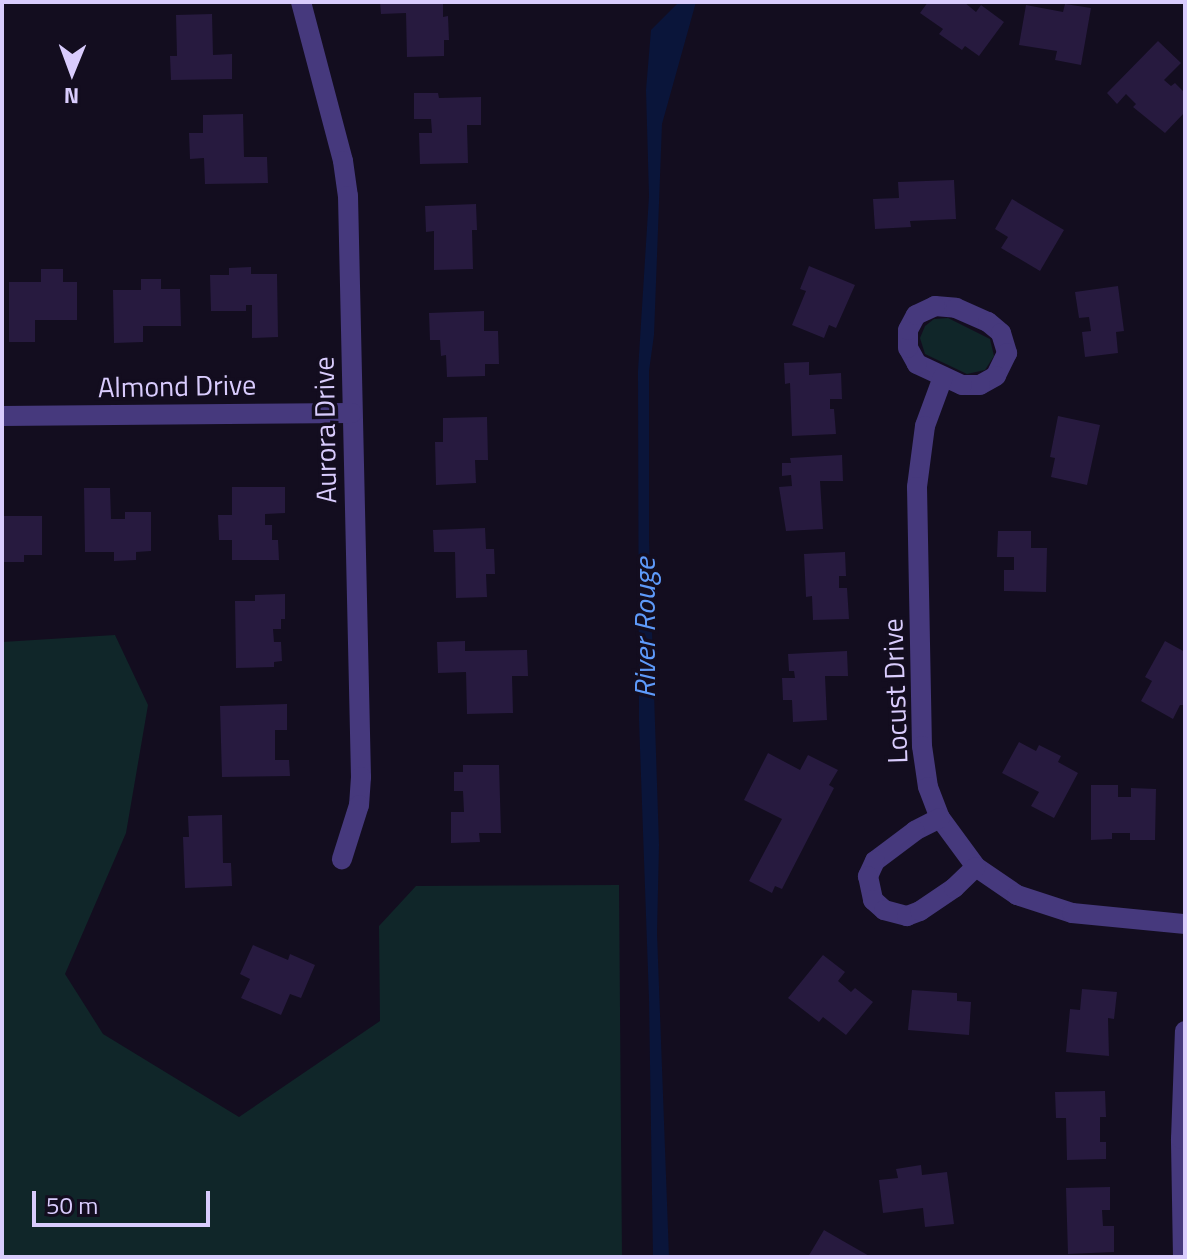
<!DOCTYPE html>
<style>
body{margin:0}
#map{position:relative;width:1187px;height:1259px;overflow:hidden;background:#130d1f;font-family:"Titillium Web",sans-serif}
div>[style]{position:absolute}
.green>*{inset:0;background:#102629}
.water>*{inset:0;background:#0a153a}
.building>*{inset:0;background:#271a3f}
.street>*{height:20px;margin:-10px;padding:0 10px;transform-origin:10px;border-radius:10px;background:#46397d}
span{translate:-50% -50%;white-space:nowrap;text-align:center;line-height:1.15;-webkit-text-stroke:7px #130d1f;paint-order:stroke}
.street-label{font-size:28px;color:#d9ccfd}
.water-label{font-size:30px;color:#5e9afa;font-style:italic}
.frame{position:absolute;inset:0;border:4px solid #d9ccfd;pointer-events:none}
.north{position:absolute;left:32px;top:32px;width:80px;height:80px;-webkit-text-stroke:6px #130d1f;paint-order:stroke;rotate:181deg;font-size:22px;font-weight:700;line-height:32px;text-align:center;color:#d9ccfd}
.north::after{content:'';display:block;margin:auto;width:28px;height:36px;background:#d9ccfd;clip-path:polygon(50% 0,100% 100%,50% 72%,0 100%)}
.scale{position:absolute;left:32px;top:1191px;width:178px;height:36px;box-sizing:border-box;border:4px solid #d9ccfd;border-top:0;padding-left:10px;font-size:24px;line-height:28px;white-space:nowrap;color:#d9ccfd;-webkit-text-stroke:6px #130d1f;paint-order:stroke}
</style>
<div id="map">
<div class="green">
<i style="clip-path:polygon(948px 318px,990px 339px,994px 356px,985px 370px,967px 374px,925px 354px,920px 338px,925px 326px,934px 319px)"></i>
<i style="clip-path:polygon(115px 635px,148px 705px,126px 833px,65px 974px,103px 1034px,239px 1117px,380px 1021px,379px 926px,416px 886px,619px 885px,622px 1257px,2px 1257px,2px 642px)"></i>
</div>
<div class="water">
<i style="clip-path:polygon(679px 2px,696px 2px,662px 124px,654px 335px,649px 371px,649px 540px,659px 845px,657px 933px,669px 1257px,653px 1257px,649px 999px,639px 720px,638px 371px,649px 196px,646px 90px,651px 30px)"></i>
</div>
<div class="building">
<i style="clip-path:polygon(380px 2px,443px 2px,443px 17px,448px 16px,449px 40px,444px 40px,444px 56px,407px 57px,406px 13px,381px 14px)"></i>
<i style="clip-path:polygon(928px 2px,964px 2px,976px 12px,981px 5px,1004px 22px,979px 56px,965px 46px,962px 50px,939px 34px,943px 29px,920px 13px)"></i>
<i style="clip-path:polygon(1065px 4px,1091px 8px,1081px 65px,1055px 60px,1057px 51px,1019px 45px,1026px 5px,1063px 12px)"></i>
<i style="clip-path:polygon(212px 14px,213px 55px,232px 54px,232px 79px,171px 80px,170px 56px,177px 56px,176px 15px)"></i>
<i style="clip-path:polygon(1158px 41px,1181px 63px,1164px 80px,1171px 86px,1175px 83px,1185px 93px,1185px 112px,1165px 133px,1133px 107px,1136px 104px,1126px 94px,1117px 104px,1107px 93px)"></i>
<i style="clip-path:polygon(414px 93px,438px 93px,439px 98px,481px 97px,481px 125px,467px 125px,468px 163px,420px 164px,419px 133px,432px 133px,431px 119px,414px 119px)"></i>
<i style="clip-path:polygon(243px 114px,244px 157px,267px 157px,268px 183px,205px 184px,204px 158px,190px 159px,189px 133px,203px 133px,203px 115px)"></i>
<i style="clip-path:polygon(954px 180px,956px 219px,910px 221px,911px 227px,875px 229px,873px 199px,899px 198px,898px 182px)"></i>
<i style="clip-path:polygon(1012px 199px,1064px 230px,1040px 271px,1001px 248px,1008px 237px,995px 229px)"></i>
<i style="clip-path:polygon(476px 204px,477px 230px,472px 230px,473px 269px,434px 270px,434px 231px,426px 232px,425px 206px)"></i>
<i style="clip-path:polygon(809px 266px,855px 285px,836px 328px,829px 325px,824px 338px,792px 325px,806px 291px,800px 289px)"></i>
<i style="clip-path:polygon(251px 267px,251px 274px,277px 274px,278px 337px,252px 338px,252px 305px,246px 305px,246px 311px,211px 311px,210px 275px,229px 275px,229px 268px)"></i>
<i style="clip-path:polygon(41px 269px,63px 269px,63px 282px,77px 282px,77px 320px,35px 320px,35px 342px,9px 342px,9px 282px,41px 282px)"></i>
<i style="clip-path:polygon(141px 279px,161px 279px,161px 289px,180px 289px,181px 326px,143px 326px,143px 342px,114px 343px,113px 290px,141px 290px)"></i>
<i style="clip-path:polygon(1118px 286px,1124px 331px,1116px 332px,1118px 353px,1085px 357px,1082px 332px,1091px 331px,1089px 317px,1079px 318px,1075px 292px)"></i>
<i style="clip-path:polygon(484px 311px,484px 331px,498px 331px,499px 364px,485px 364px,485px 376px,447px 377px,446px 355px,441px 356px,440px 340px,430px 340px,429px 313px)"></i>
<i style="clip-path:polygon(809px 362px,809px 375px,841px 373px,842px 399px,830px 399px,830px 409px,834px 409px,836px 434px,792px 436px,790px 383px,785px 384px,784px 363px)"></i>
<i style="clip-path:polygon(1058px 416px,1100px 425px,1087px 485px,1051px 477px,1055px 458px,1050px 457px)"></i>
<i style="clip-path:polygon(487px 417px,488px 460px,475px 460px,476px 483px,436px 485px,435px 442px,443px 442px,443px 418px)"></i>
<i style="clip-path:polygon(842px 455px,843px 481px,820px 481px,823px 529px,786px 531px,779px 487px,792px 486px,791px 475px,782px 476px,782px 463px,791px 463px,790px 458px)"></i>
<i style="clip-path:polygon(232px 487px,285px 487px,285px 513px,265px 514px,265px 525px,272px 525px,272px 540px,278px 540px,279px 560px,232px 560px,232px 540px,219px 540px,218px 515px,232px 515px)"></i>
<i style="clip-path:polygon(84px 488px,110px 488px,111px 519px,125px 519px,125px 512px,151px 512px,151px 551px,136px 552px,136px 560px,114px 561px,114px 552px,85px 552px)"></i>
<i style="clip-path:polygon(2px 516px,42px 516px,42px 555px,24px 555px,24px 562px,2px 562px)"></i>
<i style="clip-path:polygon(485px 528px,486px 549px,494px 549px,495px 574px,486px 574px,487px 597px,456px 598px,455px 552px,434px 552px,433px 530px)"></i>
<i style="clip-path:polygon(998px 531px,1031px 531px,1031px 548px,1047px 548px,1046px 592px,1004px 591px,1004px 570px,1014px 570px,1014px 557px,997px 557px)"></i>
<i style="clip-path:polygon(845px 552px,846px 576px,839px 576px,839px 588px,847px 588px,849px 619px,813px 620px,812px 596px,806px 597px,804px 554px)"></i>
<i style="clip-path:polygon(285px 594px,285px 619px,281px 619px,281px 629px,273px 629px,274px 642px,281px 642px,282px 661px,274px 662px,274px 667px,236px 668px,235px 601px,255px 601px,255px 595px)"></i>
<i style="clip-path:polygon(465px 641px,465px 651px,527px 650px,528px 676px,512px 676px,513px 713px,467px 714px,466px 672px,438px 673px,437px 642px)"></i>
<i style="clip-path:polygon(1165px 641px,1185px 652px,1185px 705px,1180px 705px,1173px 719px,1141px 701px,1152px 681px,1145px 677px)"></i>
<i style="clip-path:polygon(847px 651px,848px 676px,825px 676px,827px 720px,793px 722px,792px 700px,783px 700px,782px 678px,795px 678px,794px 671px,789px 671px,788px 654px)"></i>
<i style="clip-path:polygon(287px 704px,287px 730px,275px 730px,275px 760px,289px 760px,290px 776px,222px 777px,220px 706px)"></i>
<i style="clip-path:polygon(1019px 742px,1036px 751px,1039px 745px,1061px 756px,1058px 762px,1078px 773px,1054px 818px,1031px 806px,1039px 792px,1002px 773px)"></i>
<i style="clip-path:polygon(768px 753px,800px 770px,808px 755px,838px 770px,829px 785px,834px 788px,782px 889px,775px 886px,772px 893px,749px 881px,782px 819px,744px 800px)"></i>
<i style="clip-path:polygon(463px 765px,499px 765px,501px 833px,479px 833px,480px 842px,451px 843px,451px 812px,464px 812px,463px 791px,454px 791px,454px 772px,463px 772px)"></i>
<i style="clip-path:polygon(1091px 785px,1118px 785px,1118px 797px,1131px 797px,1131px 788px,1156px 789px,1155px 840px,1130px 840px,1130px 833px,1112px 833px,1112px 839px,1091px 840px)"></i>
<i style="clip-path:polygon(222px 815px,223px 863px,231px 863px,232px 886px,185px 888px,183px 837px,189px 837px,188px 816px)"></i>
<i style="clip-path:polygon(253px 945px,288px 960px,290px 954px,315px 965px,301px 998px,290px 994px,281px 1015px,241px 998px,250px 979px,240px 974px)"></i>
<i style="clip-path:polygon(823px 955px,845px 972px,838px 981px,851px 992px,855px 988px,873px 1002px,846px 1035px,823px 1017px,819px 1022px,788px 998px)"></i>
<i style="clip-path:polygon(1082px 989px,1117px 992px,1114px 1019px,1108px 1018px,1109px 1056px,1066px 1052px,1070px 1009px,1080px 1010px)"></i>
<i style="clip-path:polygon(912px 990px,957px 993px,957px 1001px,971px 1002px,969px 1035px,908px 1030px)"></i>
<i style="clip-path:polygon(1105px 1091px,1106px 1117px,1100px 1117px,1100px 1142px,1106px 1142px,1106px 1159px,1067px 1160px,1066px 1118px,1056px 1118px,1055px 1092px)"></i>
<i style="clip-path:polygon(921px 1165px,922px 1175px,947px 1172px,954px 1224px,925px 1227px,923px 1208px,883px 1213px,879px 1180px,898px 1178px,896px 1169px)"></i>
<i style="clip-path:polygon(1110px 1187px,1110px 1210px,1102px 1210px,1103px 1226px,1114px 1226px,1114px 1252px,1068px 1254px,1066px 1188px)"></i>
<i style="clip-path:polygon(824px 1230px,843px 1241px,871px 1257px,808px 1257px)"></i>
</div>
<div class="street">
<i style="left:301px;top:2px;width:164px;rotate:75.2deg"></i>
<i style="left:343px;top:161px;width:35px;rotate:82deg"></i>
<i style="left:348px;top:196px;width:581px;rotate:88.72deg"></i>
<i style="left:361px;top:777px;width:28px;rotate:94deg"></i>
<i style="left:359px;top:805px;width:57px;rotate:107.5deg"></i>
<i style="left:935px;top:306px;width:21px;rotate:5deg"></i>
<i style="left:956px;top:308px;width:35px;rotate:24deg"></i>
<i style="left:988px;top:322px;width:17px;rotate:40deg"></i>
<i style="left:1001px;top:333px;width:21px;rotate:73deg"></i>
<i style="left:1007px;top:353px;width:25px;rotate:116deg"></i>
<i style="left:996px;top:376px;width:18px;rotate:151deg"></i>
<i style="left:980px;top:385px;width:18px;rotate:180deg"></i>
<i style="left:962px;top:385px;width:50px;rotate:-155deg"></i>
<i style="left:917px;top:364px;width:18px;rotate:-119deg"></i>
<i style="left:908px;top:348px;width:18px;rotate:-90deg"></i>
<i style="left:908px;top:330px;width:17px;rotate:-62deg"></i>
<i style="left:916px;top:315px;width:21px;rotate:-25deg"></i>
<i style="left:943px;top:377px;width:52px;rotate:110.2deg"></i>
<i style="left:925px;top:426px;width:62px;rotate:97.5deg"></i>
<i style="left:917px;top:487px;width:259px;rotate:88.9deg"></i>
<i style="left:922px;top:746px;width:41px;rotate:81.7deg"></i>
<i style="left:928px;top:787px;width:33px;rotate:69deg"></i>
<i style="left:940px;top:818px;width:61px;rotate:53.7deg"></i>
<i style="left:976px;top:867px;width:50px;rotate:34.3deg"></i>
<i style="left:1017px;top:895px;width:58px;rotate:18.1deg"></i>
<i style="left:1072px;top:913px;width:114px;rotate:5.6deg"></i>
<i style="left:2px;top:416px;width:350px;rotate:-0.5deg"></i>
<i style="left:940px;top:818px;width:28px;rotate:153deg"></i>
<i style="left:915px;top:831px;width:50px;rotate:143.1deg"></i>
<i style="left:875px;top:861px;width:17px;rotate:115deg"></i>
<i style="left:868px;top:876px;width:25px;rotate:78deg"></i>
<i style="left:873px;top:900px;width:15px;rotate:42deg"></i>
<i style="left:884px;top:910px;width:24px;rotate:15deg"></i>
<i style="left:907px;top:916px;width:14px;rotate:-21deg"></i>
<i style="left:920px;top:911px;width:41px;rotate:-34.1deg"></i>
<i style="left:954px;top:888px;width:30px;rotate:-44deg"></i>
<i style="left:1183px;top:1257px;width:118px;rotate:-91deg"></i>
<i style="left:1181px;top:1139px;width:108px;rotate:-87.9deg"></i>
</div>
<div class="street-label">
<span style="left:177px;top:386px;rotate:-1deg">Almond Drive</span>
<span style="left:325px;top:430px;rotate:-91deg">Aurora Drive</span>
<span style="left:895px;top:691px;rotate:-92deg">Locust Drive</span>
</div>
<div class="water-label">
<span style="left:644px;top:628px;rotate:-90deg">River Rouge</span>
</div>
<div class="frame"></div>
<div class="north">N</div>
<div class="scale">50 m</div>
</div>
